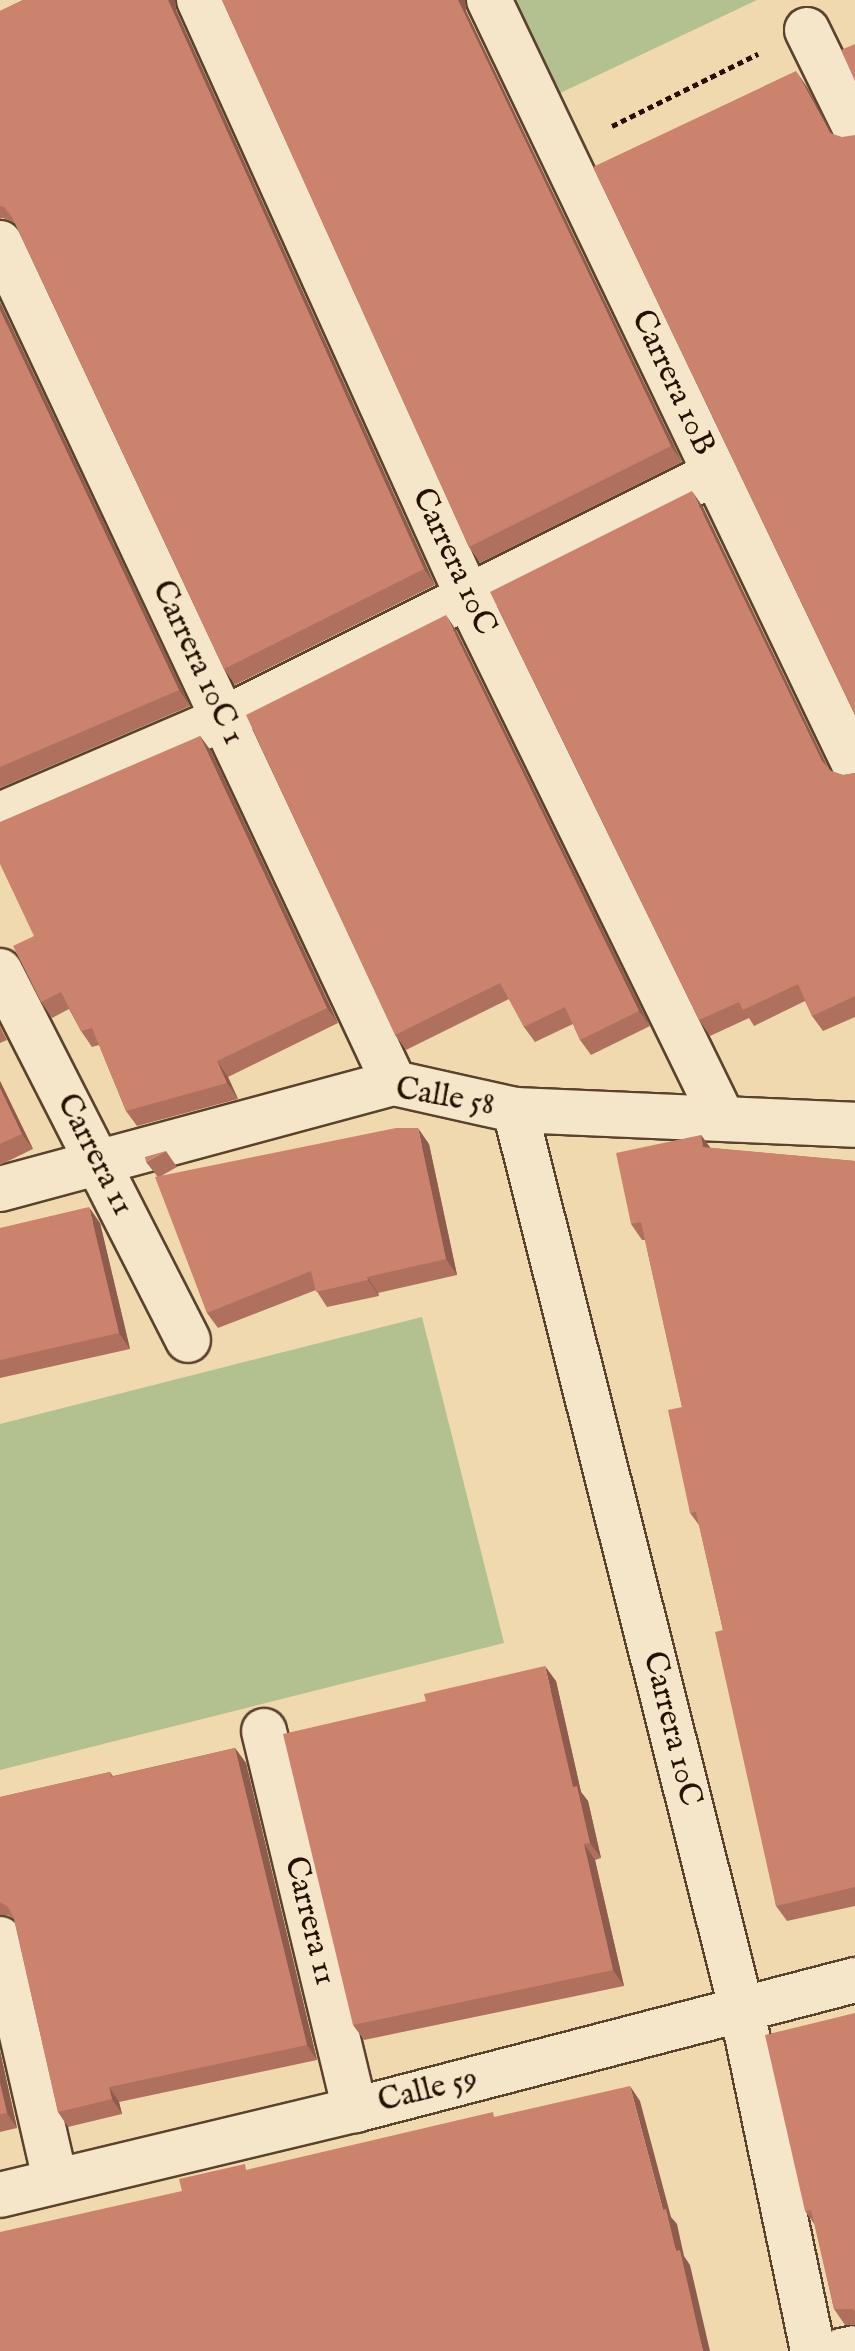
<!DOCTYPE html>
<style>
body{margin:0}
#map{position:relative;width:855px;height:2351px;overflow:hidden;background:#f0d9ae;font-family:"IM FELL English",serif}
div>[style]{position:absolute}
.green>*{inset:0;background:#b3c090}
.path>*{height:5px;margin-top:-2.5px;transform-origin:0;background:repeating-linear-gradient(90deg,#281001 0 6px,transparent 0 10px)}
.roads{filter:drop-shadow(2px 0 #5a422c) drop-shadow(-2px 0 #5a422c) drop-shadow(0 2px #5a422c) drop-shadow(0 -2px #5a422c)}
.minor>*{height:44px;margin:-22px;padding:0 22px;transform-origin:22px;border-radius:22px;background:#f5e6ca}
.wall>*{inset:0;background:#af715e}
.shaded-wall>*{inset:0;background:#8e5c4c}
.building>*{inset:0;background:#cb836d}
span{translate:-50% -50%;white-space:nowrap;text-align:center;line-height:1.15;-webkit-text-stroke:7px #f5e6ca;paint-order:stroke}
.street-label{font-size:32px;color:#281001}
</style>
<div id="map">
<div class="green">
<i style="clip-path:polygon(511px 0,757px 0,556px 95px)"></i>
<i style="clip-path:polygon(422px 1317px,504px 1643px,0 1770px,0 1424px)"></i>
</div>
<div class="path">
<i style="left:612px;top:126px;width:163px;rotate:-26.3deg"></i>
</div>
<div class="roads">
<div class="minor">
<i style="left:199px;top:0;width:655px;rotate:65.74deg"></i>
<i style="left:468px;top:597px;width:579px;rotate:63.97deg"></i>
<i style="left:489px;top:0;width:849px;rotate:64.46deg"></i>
<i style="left:807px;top:30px;width:109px;rotate:63.9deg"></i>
<i style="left:0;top:243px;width:928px;rotate:64.87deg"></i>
<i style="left:0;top:815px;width:243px;rotate:-23.3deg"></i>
<i style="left:223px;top:719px;width:550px;rotate:-26.57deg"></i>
<i style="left:0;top:971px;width:414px;rotate:63deg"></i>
<i style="left:515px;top:1110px;width:929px;rotate:75.86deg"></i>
<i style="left:742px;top:2011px;width:347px;rotate:78.2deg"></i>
<i style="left:0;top:1189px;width:408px;rotate:-15.1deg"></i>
<i style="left:394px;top:1083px;width:124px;rotate:12.6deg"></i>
<i style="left:515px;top:1110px;width:340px;rotate:2.5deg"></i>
<i style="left:264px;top:1731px;width:390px;rotate:76.5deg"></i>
<i style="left:0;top:1939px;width:247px;rotate:77.1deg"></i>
<i style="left:0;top:2195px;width:365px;rotate:-13.5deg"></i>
<i style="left:355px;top:2110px;width:517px;rotate:-14.57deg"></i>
<i style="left:841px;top:2351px;width:14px;rotate:-12deg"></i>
</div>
</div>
<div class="wall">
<i style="clip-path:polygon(23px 0,175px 0,176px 10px,435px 585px,235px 685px,224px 669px,15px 223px,3px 218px,0 219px,0 11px)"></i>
<i style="clip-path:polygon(222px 0,465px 0,466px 11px,682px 462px,480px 563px,469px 547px)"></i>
<i style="clip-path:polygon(0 302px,190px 706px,0 788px)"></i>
<i style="clip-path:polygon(703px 507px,829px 769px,831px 771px,843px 775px,855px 773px,855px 1017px,823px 1031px,812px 1016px,805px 1001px,754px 1026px,749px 1018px,710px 1036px,699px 1020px)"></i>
<i style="clip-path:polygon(456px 630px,650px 1026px,591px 1055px,580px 1040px,573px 1024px,535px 1042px,524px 1027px,509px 999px,406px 1050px,395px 1035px)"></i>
<i style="clip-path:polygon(200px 736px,211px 751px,338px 1023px,228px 1077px,238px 1099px,137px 1126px,126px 1111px,99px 1045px,92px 1047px,81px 1031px,69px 1009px,52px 1018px,41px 1002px,34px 936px)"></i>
<i style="clip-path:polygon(0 1026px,7px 1040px,0 1043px)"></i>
<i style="clip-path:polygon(0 1081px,33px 1149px,0 1165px)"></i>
<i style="clip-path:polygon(701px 1135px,710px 1148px,855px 1161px,855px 1906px,787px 1921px,776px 1906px,723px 1630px,699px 1525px,690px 1513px,682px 1407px,645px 1240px,642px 1240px,631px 1224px)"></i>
<i style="clip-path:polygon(429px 1144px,457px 1275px,378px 1293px,379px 1296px,327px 1307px,316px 1290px,218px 1328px,207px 1313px,157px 1176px,146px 1162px,166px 1151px,177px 1167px,161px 1176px)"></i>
<i style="clip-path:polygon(100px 1223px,130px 1349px,0 1378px,0 1228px)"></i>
<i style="clip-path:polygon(556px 1681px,581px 1792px,588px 1801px,601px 1858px,595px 1860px,624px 1986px,364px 2040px,353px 2025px)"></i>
<i style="clip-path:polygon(235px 1748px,246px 1763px,317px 2060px,119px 2102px,122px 2114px,68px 2127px,58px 2112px,14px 1919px,8px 1915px,0 1915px,0 1797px,110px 1772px,113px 1776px)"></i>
<i style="clip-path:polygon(855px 2013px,855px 2325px,845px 2325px,834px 2309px,815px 2225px,805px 2211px)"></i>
<i style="clip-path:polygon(0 2051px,17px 2128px,0 2132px)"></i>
</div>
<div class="shaded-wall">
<i style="clip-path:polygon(168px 0,175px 0,176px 10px,435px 585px,424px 569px)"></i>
<i style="clip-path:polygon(458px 0,465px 0,466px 11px,682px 462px,671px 446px)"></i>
<i style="clip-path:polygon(796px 71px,807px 87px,840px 148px,830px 133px)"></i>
<i style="clip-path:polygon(0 302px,190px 706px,179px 690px,0 310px)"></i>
<i style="clip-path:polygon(692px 491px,703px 507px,832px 777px,822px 761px)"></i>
<i style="clip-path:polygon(446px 615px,456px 630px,650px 1026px,639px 1011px)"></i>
<i style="clip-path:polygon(200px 736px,211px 751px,338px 1023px,327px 1008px)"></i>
<i style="clip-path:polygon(217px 1061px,228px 1077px,238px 1099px,227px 1083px)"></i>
<i style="clip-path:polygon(0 1081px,33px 1149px,22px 1134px,0 1088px)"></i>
<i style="clip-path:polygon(418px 1128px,429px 1144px,457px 1275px,446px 1259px)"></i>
<i style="clip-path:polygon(701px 1135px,712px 1150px,703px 1147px)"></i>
<i style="clip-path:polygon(89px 1207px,100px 1223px,130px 1349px,119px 1333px)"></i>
<i style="clip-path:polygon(367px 1277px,378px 1293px,379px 1296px,368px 1280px)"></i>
<i style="clip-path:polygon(545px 1666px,556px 1681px,581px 1792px,588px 1801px,601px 1858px,590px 1843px,573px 1787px)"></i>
<i style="clip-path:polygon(235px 1748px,246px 1763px,317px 2060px,307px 2045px)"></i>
<i style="clip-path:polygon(584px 1844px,595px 1860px,624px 1986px,613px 1970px)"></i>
<i style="clip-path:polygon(0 2051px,17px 2128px,7px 2113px,0 2083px)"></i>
<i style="clip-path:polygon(630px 2086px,640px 2101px,671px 2217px,677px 2224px,684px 2256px,690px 2265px,710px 2351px,703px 2351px,676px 2251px,663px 2210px)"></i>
<i style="clip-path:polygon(109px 2087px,119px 2102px,122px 2114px,112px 2099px)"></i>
</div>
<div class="building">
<i style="clip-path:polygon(23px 0,168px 0,424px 569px,224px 669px,12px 217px,4px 207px,0 206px,0 11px)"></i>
<i style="clip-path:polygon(222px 0,458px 0,671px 446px,469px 547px)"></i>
<i style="clip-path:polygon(855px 44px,855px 81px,841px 50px)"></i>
<i style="clip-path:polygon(796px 71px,830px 133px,842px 137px,855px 135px,855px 715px,593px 167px)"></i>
<i style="clip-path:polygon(0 310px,179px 690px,0 767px)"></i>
<i style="clip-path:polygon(692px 491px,822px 761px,831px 771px,843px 775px,855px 773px,855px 996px,812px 1016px,798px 984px,743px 1010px,739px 1002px,699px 1020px,490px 592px)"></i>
<i style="clip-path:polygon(446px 615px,639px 1011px,580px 1040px,565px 1007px,524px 1027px,500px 983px,395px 1035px,246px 715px)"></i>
<i style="clip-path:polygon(200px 736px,327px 1008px,217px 1061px,227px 1083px,126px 1111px,92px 1028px,81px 1031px,61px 992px,41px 1002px,13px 946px,34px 936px,0 864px,0 822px)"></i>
<i style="clip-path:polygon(0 1088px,22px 1134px,0 1144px)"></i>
<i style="clip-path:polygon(396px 1128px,418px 1128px,446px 1259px,367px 1277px,368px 1280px,316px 1292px,311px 1271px,207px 1313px,155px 1177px)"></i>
<i style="clip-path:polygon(701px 1135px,703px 1147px,855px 1161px,855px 1887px,776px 1906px,715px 1632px,723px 1630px,696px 1512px,690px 1513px,668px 1410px,682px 1407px,641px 1222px,631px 1224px,616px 1153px)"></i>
<i style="clip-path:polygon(166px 1151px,146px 1162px,145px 1157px)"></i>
<i style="clip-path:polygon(89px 1207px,119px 1333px,0 1360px,0 1228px)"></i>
<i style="clip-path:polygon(545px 1666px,573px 1787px,577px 1786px,590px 1843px,584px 1844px,613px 1970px,353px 2025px,283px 1734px,426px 1701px,424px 1694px)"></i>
<i style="clip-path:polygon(235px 1748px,307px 2045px,109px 2087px,112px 2099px,58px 2112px,14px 1918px,8px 1907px,0 1902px,0 1797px,110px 1772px,111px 1777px)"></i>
<i style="clip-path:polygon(855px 2013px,855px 2311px,853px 2309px,834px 2309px,811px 2210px,805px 2211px,765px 2035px)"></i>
<i style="clip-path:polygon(0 2083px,7px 2113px,0 2114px)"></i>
<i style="clip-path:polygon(630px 2086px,663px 2210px,666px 2209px,676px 2251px,680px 2250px,703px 2351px,0 2351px,0 2232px,182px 2191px,179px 2179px,245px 2164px,246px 2170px,493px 2112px,494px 2117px)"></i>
</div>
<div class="street-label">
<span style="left:672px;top:383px;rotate:65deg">Carrera 10B</span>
<span style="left:453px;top:562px;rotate:65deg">Carrera 10C</span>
<span style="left:197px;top:663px;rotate:65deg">Carrera 10C 1</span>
<span style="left:445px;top:1098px;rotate:10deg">Calle 58</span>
<span style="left:94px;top:1155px;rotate:63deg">Carrera 11</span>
<span style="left:671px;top:1729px;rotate:76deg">Carrera 10C</span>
<span style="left:309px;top:1921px;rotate:76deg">Carrera 11</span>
<span style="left:428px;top:2091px;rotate:-14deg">Calle 59</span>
</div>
</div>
